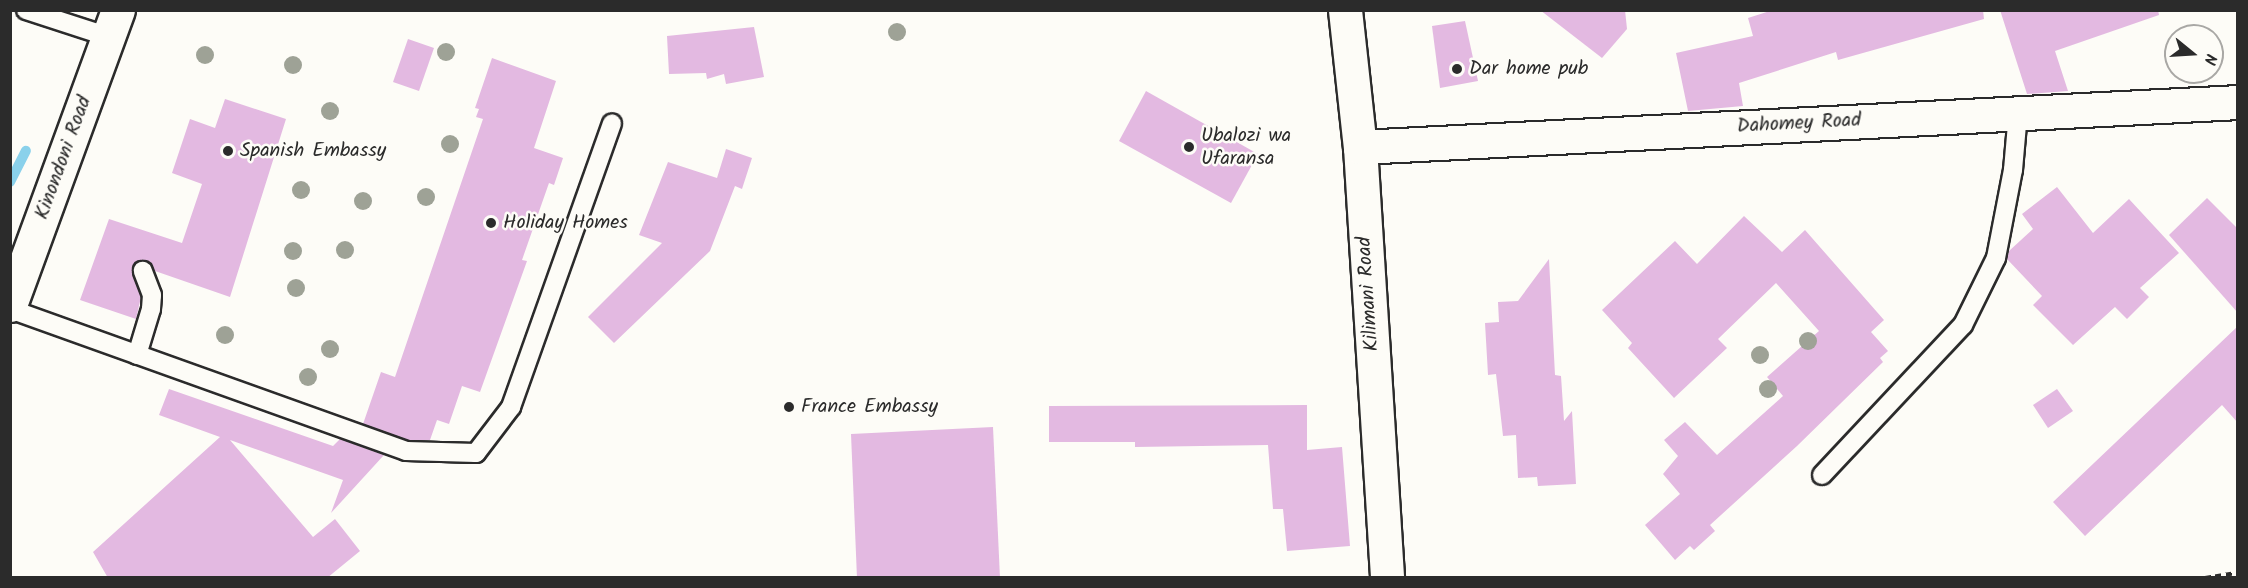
<!DOCTYPE html>
<style>
body{margin:0}
#map{position:relative;width:2248px;height:588px;overflow:hidden;background:#fdfcf7;font-family:Kalam,sans-serif}
div>[style]{position:absolute}
.stream>*{height:10px;margin:-5px;padding:0 5px;transform-origin:5px;border-radius:5px;background:#8ad1eb}
.building>*{inset:0;background:#e3b9e1}
.path>*{height:4px;margin-top:-2px;transform-origin:0;background:repeating-linear-gradient(90deg,#2b2b2b 0 6px,transparent 0 10.5px)}
.roads{filter:drop-shadow(2px 0 #2b2b2b) drop-shadow(-2px 0 #2b2b2b) drop-shadow(0 2px #2b2b2b) drop-shadow(0 -2px #2b2b2b)}
.service>*{height:18px;margin:-9px;padding:0 9px;transform-origin:9px;border-radius:9px;background:#fdfcf7}
.minor>*{height:33px;margin:-16.5px;padding:0 16.5px;transform-origin:16.5px;border-radius:16.5px;background:#fdfcf7}
.tertiary>*{height:33px;margin:-16.5px;padding:0 16.5px;transform-origin:16.5px;border-radius:16.5px;background:#fdfcf7}
.trees>*{width:18px;height:18px;margin:-9px;border-radius:50%;background:#9ea296}
.dots>*{width:16px;height:16px;translate:-50% -50%;box-sizing:border-box;border:3px solid #fdfcf7;border-radius:50%}
span{translate:-50% -50%;white-space:nowrap;text-align:center;line-height:1.15;-webkit-text-stroke:5px #fdfcf7;paint-order:stroke}
.poi-label{font-size:20px;color:#2b2b2b}
.left{translate:0 -50%;text-align:left}
.street-label{font-size:20px;color:#2b2b2b}
.frame{position:absolute;inset:0;border:12px solid #2b2b2b;pointer-events:none}
.north{position:absolute;left:2164px;top:24px;width:60px;height:60px;box-sizing:border-box;background:#fdfcf7;border:2px solid #a9a8a5;border-radius:50%;rotate:108deg;font-size:16px;font-weight:700;line-height:24px;text-align:center;color:#2b2b2b}
.north::after{content:'';display:block;margin:auto;width:21px;height:27px;background:#2b2b2b;clip-path:polygon(50% 0,100% 100%,50% 72%,0 100%)}
</style>
<div id="map">
<div class="stream">
<i style="left:10px;top:182px;width:35px;rotate:-63deg"></i>
</div>
<div class="building">
<i style="clip-path:polygon(1540px 10px,1625px 10px,1627px 29px,1602px 58px)"></i>
<i style="clip-path:polygon(1773px 10px,1983px 10px,1984px 19px,1838px 60px,1836px 52px,1739px 83px,1743px 106px,1688px 111px,1676px 53px,1753px 36px,1748px 18px)"></i>
<i style="clip-path:polygon(2000px 10px,2158px 10px,2159px 15px,2055px 51px,2068px 91px,2027px 94px)"></i>
<i style="clip-path:polygon(1465px 21px,1478px 81px,1440px 88px,1432px 26px)"></i>
<i style="clip-path:polygon(754px 27px,764px 77px,726px 84px,724px 74px,707px 79px,706px 73px,669px 74px,667px 36px)"></i>
<i style="clip-path:polygon(408px 39px,434px 48px,419px 91px,393px 82px)"></i>
<i style="clip-path:polygon(492px 58px,556px 81px,534px 148px,563px 158px,554px 185px,549px 183px,522px 260px,527px 261px,480px 392px,462px 386px,449px 424px,437px 420px,430px 440px,408px 440px,363px 424px,381px 372px,395px 377px,483px 119px,476px 117px,479px 109px,475px 108px)"></i>
<i style="clip-path:polygon(1146px 91px,1258px 154px,1231px 203px,1119px 141px)"></i>
<i style="clip-path:polygon(225px 99px,286px 119px,230px 297px,155px 271px,144px 260px,135px 263px,132px 270px,141px 297px,136px 319px,80px 300px,109px 219px,182px 243px,202px 184px,172px 173px,190px 119px,215px 128px)"></i>
<i style="clip-path:polygon(726px 149px,752px 158px,742px 189px,735px 186px,710px 251px,614px 343px,588px 317px,662px 243px,639px 235px,668px 162px,717px 178px)"></i>
<i style="clip-path:polygon(2057px 187px,2093px 233px,2129px 199px,2179px 253px,2140px 288px,2149px 297px,2127px 319px,2115px 307px,2073px 345px,2033px 305px,2042px 296px,2007px 259px,2009px 251px,2033px 229px,2022px 214px)"></i>
<i style="clip-path:polygon(2207px 198px,2238px 229px,2238px 313px,2169px 235px)"></i>
<i style="clip-path:polygon(1744px 216px,1782px 252px,1805px 230px,1884px 320px,1871px 332px,1888px 351px,1880px 358px,1883px 362px,1797px 446px,1710px 525px,1715px 531px,1694px 550px,1690px 546px,1675px 560px,1645px 525px,1680px 494px,1663px 474px,1678px 456px,1664px 440px,1685px 422px,1717px 455px,1783px 396px,1767px 377px,1819px 331px,1776px 283px,1718px 339px,1727px 348px,1674px 398px,1628px 348px,1632px 343px,1602px 310px,1675px 241px,1697px 264px)"></i>
<i style="clip-path:polygon(1549px 259px,1555px 375px,1561px 376px,1564px 421px,1572px 411px,1576px 484px,1538px 486px,1537px 477px,1518px 478px,1516px 435px,1503px 436px,1496px 374px,1488px 375px,1485px 323px,1499px 322px,1498px 302px,1518px 301px)"></i>
<i style="clip-path:polygon(2238px 326px,2238px 423px,2222px 405px,2085px 536px,2053px 502px)"></i>
<i style="clip-path:polygon(169px 389px,333px 446px,340px 439px,384px 455px,331px 513px,343px 480px,230px 440px,313px 537px,335px 519px,360px 551px,327px 578px,108px 578px,93px 552px,220px 437px,159px 415px)"></i>
<i style="clip-path:polygon(2057px 389px,2073px 411px,2048px 428px,2033px 405px)"></i>
<i style="clip-path:polygon(1307px 405px,1307px 450px,1342px 447px,1350px 546px,1287px 551px,1283px 509px,1273px 509px,1268px 445px,1135px 447px,1135px 442px,1049px 442px,1049px 406px)"></i>
<i style="clip-path:polygon(993px 427px,1000px 578px,857px 578px,851px 434px)"></i>
</div>
<div class="path">
<i style="left:2205px;top:578px;width:33px;rotate:-9deg"></i>
</div>
<div class="roads">
<div class="service">
<i style="left:26px;top:10px;width:87px;rotate:18deg"></i>
<i style="left:10px;top:309px;width:421px;rotate:19.7deg"></i>
<i style="left:406px;top:451px;width:70px;rotate:1.6deg"></i>
<i style="left:476px;top:453px;width:58px;rotate:-52.7deg"></i>
<i style="left:511px;top:407px;width:301px;rotate:-70.4deg"></i>
<i style="left:137px;top:355px;width:48px;rotate:-73.1deg"></i>
<i style="left:151px;top:309px;width:14px;rotate:-86deg"></i>
<i style="left:152px;top:295px;width:26px;rotate:-111deg"></i>
<i style="left:1822px;top:475px;width:206px;rotate:-46.8deg"></i>
<i style="left:1963px;top:325px;width:75px;rotate:-63.8deg"></i>
<i style="left:1996px;top:258px;width:90px;rotate:-79.1deg"></i>
<i style="left:2013px;top:170px;width:57px;rotate:-85deg"></i>
</div>
<div class="minor">
<i style="left:1345px;top:10px;width:138px;rotate:83.8deg"></i>
<i style="left:1360px;top:147px;width:432px;rotate:86.4deg"></i>
<i style="left:1360px;top:147px;width:879px;rotate:-2.93deg"></i>
</div>
<div class="tertiary">
<i style="left:10px;top:305px;width:314px;rotate:-69.9deg"></i>
</div>
</div>
<div class="trees">
<i style="left:897px;top:32px"></i>
<i style="left:446px;top:52px"></i>
<i style="left:205px;top:55px"></i>
<i style="left:293px;top:65px"></i>
<i style="left:330px;top:111px"></i>
<i style="left:450px;top:144px"></i>
<i style="left:301px;top:190px"></i>
<i style="left:426px;top:197px"></i>
<i style="left:363px;top:201px"></i>
<i style="left:345px;top:250px"></i>
<i style="left:293px;top:251px"></i>
<i style="left:296px;top:288px"></i>
<i style="left:225px;top:335px"></i>
<i style="left:1808px;top:341px"></i>
<i style="left:330px;top:349px"></i>
<i style="left:1760px;top:355px"></i>
<i style="left:308px;top:377px"></i>
<i style="left:1768px;top:389px"></i>
</div>
<div class="dots">
<i style="left:1457px;top:69px;background:#2b2b2b"></i>
<i style="left:1189px;top:147px;background:#2b2b2b"></i>
<i style="left:228px;top:151px;background:#2b2b2b"></i>
<i style="left:491px;top:223px;background:#2b2b2b"></i>
<i style="left:789px;top:407px;background:#2b2b2b"></i>
</div>
<div class="poi-label">
<span class="left" style="left:1469px;top:69px">Dar home pub</span>
<span class="left" style="left:1201px;top:148px">Ubalozi wa<br>Ufaransa</span>
<span class="left" style="left:240px;top:151px">Spanish Embassy</span>
<span class="left" style="left:503px;top:223px">Holiday Homes</span>
<span class="left" style="left:801px;top:407px">France Embassy</span>
</div>
<div class="street-label">
<span style="left:1799px;top:124px;rotate:-3deg">Dahomey Road</span>
<span style="left:64px;top:158px;rotate:-70deg">Kinondoni Road</span>
<span style="left:1369px;top:294px;rotate:-94deg">Kilimani Road</span>
</div>
<div class="frame"></div>
<div class="north">N</div>
</div>
